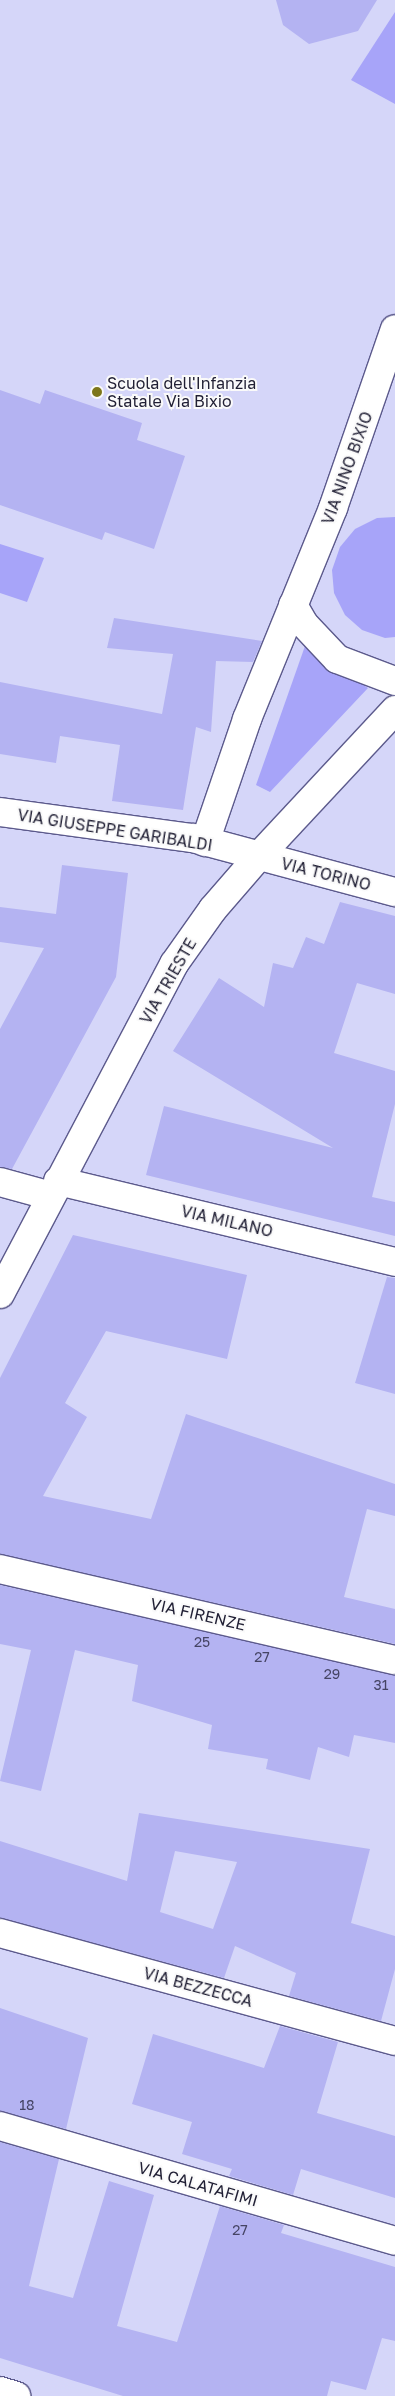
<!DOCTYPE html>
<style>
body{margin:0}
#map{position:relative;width:395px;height:2396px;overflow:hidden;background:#d5d6f9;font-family:"Golos Text",sans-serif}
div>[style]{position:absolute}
.green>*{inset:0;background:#a7a4f9}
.building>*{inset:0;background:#b4b3f2}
.roads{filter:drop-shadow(1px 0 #5c5a8c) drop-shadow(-1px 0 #5c5a8c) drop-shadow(0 1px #5c5a8c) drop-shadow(0 -1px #5c5a8c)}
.minor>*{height:28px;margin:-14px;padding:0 14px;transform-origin:14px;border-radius:14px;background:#fff}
.tertiary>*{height:28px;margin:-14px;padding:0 14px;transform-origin:14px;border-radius:14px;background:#fff}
.dots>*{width:14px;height:14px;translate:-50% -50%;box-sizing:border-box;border:2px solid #fafafa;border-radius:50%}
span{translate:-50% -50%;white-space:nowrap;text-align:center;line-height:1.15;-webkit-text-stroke:4px #fafafa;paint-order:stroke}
.number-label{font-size:14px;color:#454464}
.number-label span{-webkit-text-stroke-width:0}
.poi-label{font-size:16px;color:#201f34}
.left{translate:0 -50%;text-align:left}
.street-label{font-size:16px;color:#201f34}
</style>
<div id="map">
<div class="green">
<i style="clip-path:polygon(395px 12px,395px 104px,351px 80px)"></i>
<i style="clip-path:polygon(395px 517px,395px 637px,385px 638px,362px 630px,345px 615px,334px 593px,332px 570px,340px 547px,355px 529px,377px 518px)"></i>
<i style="clip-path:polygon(0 544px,44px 558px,27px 602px,0 593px)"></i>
<i style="clip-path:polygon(305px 646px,368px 688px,270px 792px,256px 785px)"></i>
</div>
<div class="building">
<i style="clip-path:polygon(276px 0,377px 0,358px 31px,309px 44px,283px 25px)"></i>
<i style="clip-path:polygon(0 390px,40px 404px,45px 390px,142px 423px,137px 440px,185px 456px,154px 549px,105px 532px,102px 540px,0 505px)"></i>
<i style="clip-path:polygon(114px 618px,262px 641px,253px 662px,216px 661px,211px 732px,196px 727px,183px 810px,112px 801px,120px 745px,60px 736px,56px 763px,0 754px,0 682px,162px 714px,173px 654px,107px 648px)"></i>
<i style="clip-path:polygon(62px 865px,128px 873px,116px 977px,12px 1169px,0 1167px,0 1029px,44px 948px,0 942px,0 907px,56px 914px)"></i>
<i style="clip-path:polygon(340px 902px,395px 916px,395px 994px,357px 983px,334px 1053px,395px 1071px,395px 1104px,372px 1197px,395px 1202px,395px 1236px,146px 1175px,164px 1106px,333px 1148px,173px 1051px,219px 978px,264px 1007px,273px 963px,293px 968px,306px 937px,324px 944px)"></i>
<i style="clip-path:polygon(73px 1235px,247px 1275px,227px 1359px,106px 1331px,65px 1403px,87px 1417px,43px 1496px,151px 1519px,186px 1414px,395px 1484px,395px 1516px,367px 1509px,344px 1597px,395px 1609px,395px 1644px,0 1554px,0 1378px)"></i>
<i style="clip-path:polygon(387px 1277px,395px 1278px,395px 1394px,355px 1383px)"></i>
<i style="clip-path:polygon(0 1585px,395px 1675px,395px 1743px,354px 1735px,349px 1757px,318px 1747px,310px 1780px,266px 1769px,268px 1759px,208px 1749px,212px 1725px,132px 1701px,138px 1665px,75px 1650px,41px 1791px,0 1781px,31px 1650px,0 1644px)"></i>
<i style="clip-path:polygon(evenodd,139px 1813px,370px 1849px,351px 1923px,395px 1936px,395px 1969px,381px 2021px,289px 1996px,296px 1973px,235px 1946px,224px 1978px,0 1918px,0 1841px,127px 1881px,139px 1813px,175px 1851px,237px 1862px,213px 1929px,160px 1912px,175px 1851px)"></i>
<i style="clip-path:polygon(0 2008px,88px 2038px,66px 2129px,0 2111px)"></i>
<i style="clip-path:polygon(280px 2026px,338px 2042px,317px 2113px,395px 2136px,395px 2198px,301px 2169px,293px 2195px,229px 2176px,232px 2169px,182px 2154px,192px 2122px,132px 2104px,153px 2034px,264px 2068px)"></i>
<i style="clip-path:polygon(0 2142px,59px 2159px,29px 2286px,73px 2298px,109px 2181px,154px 2195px,117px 2326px,177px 2342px,220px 2206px,284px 2225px,281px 2233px,395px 2267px,395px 2341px,382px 2338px,366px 2390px,331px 2381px,327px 2396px,123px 2396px,0 2358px)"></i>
</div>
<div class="roads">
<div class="minor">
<i style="left:293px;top:605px;width:22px;rotate:60deg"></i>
<i style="left:304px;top:624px;width:48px;rotate:46.7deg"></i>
<i style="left:337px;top:659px;width:62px;rotate:20.8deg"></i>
<i style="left:0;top:812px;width:195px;rotate:7.7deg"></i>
<i style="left:193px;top:838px;width:209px;rotate:15deg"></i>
<i style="left:205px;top:842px;width:130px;rotate:-71.1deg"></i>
<i style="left:247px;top:719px;width:228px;rotate:-67.8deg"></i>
<i style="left:333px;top:508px;width:189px;rotate:-70.9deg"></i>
<i style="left:58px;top:1181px;width:347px;rotate:13.5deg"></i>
<i style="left:0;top:1182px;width:53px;rotate:15.4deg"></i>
<i style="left:0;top:1569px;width:405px;rotate:13deg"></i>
<i style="left:0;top:1933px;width:409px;rotate:15.3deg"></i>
<i style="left:0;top:2126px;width:411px;rotate:16.2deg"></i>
<i style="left:0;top:2391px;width:17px;rotate:17deg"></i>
</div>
<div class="tertiary">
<i style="left:0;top:1294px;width:373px;rotate:-62.2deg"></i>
<i style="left:174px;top:964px;width:67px;rotate:-54.7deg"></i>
<i style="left:213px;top:909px;width:69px;rotate:-49.1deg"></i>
<i style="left:258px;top:857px;width:201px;rotate:-47deg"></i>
</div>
</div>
<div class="dots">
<i style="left:97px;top:392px;background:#7d761a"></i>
</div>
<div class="number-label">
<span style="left:202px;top:1642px">25</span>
<span style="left:262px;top:1657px">27</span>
<span style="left:332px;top:1674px">29</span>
<span style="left:381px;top:1685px">31</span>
<span style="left:27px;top:2105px">18</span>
<span style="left:240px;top:2230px">27</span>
</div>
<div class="poi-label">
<span class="left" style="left:107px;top:392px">Scuola dell'Infanzia<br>Statale Via Bixio</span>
</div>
<div class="street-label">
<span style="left:347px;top:468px;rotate:-70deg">VIA NINO BIXIO</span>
<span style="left:115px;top:830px;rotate:9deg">VIA GIUSEPPE GARIBALDI</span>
<span style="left:326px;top:874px;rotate:14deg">VIA TORINO</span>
<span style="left:168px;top:981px;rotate:-60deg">VIA TRIESTE</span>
<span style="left:227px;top:1221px;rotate:13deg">VIA MILANO</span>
<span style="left:198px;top:1614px;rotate:13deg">VIA FIRENZE</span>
<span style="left:198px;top:1987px;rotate:15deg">VIA BEZZECCA</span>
<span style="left:198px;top:2184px;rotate:16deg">VIA CALATAFIMI</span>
</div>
</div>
